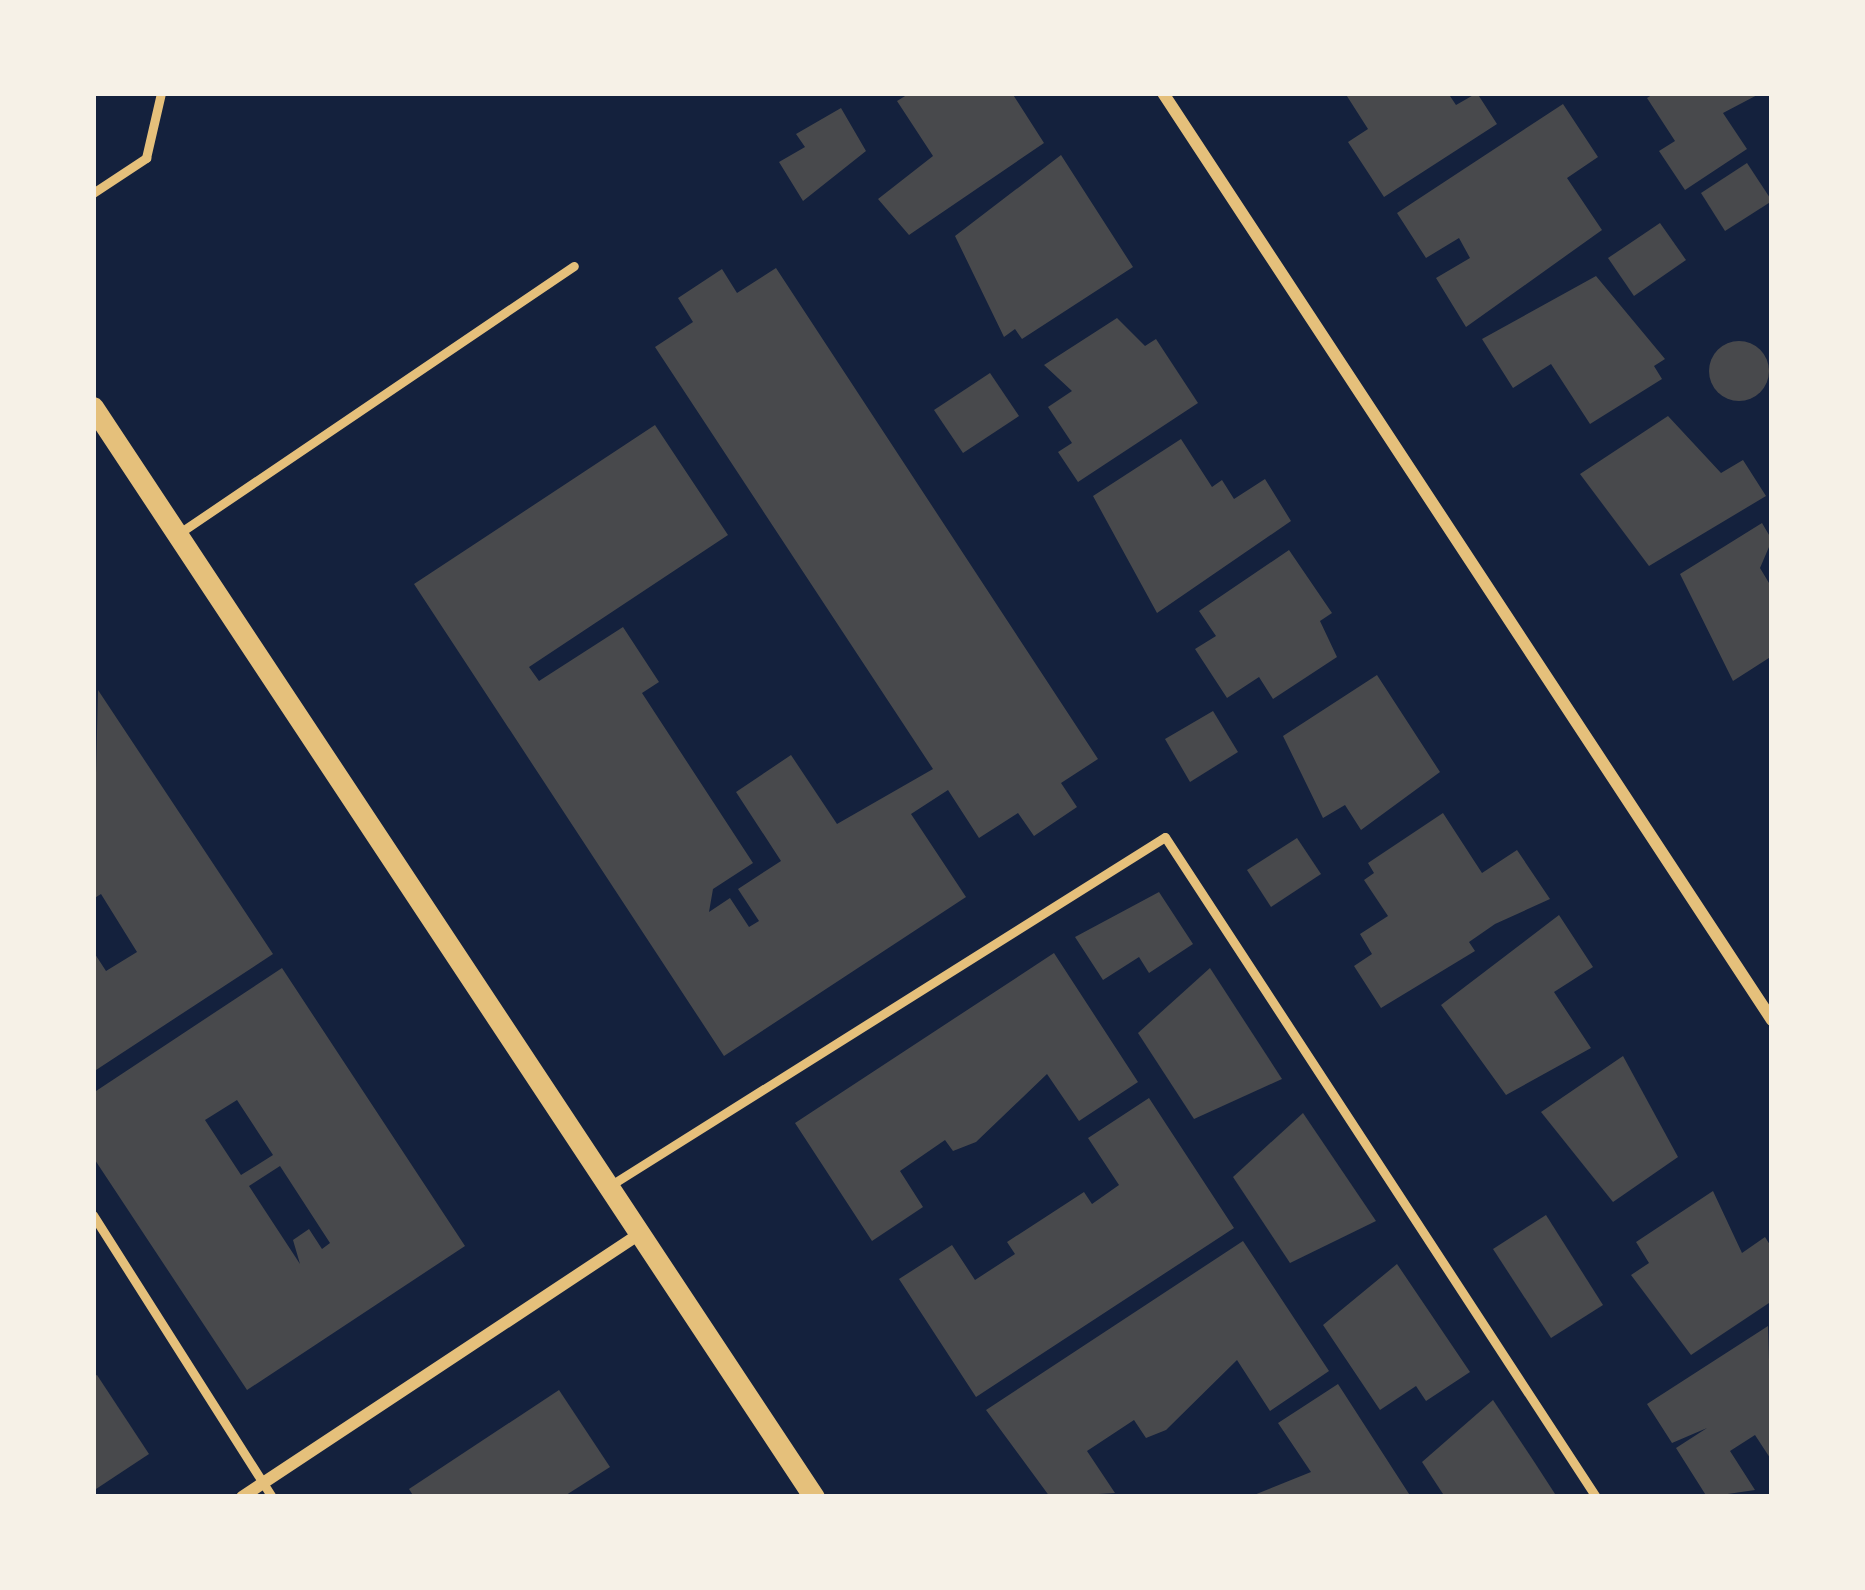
<!DOCTYPE html>
<style>
body{margin:0}
#map{position:relative;width:1865px;height:1590px;overflow:hidden;background:#14213d;font-family:Raleway,sans-serif}
div>[style]{position:absolute}
.building>*{inset:0;background:#48494c}
.round{border-radius:50%}
.service>*{height:9px;margin:-4.5px;padding:0 4.5px;transform-origin:4.5px;border-radius:4.5px;background:#e5c07b}
.minor>*{height:12px;margin:-6px;padding:0 6px;transform-origin:6px;border-radius:6px;background:#e5c07b}
.tertiary>*{height:21px;margin:-10.5px;padding:0 10.5px;transform-origin:10.5px;border-radius:10.5px;background:#e5c07b}
span{translate:-50% -50%;white-space:nowrap;text-align:center;line-height:1.15;-webkit-text-stroke:9px #f6f1e7;paint-order:stroke}
.frame{position:absolute;inset:0;border:96px solid #f6f1e7;pointer-events:none}
</style>
<div id="map">
<div class="building">
<i style="clip-path:polygon(910px 93px,1012px 93px,1044px 143px,909px 235px,878px 199px,933px 156px,897px 101px)"></i>
<i style="clip-path:polygon(1345px 93px,1448px 93px,1456px 105px,1477px 93px,1497px 124px,1384px 197px,1348px 142px,1368px 129px)"></i>
<i style="clip-path:polygon(1655px 93px,1761px 93px,1723px 113px,1747px 149px,1685px 190px,1659px 151px,1675px 141px,1647px 98px)"></i>
<i style="clip-path:polygon(1563px 104px,1598px 157px,1567px 178px,1602px 230px,1466px 327px,1436px 278px,1470px 258px,1459px 238px,1426px 258px,1397px 213px)"></i>
<i style="clip-path:polygon(841px 108px,866px 151px,803px 201px,779px 162px,805px 147px,796px 134px)"></i>
<i style="clip-path:polygon(1061px 155px,1133px 267px,1022px 339px,1015px 329px,1004px 337px,955px 236px)"></i>
<i style="clip-path:polygon(1747px 163px,1772px 201px,1725px 231px,1701px 193px)"></i>
<i style="clip-path:polygon(1660px 223px,1686px 260px,1634px 296px,1608px 258px)"></i>
<i style="clip-path:polygon(776px 268px,1098px 759px,1061px 783px,1077px 807px,1034px 836px,1018px 813px,979px 838px,948px 790px,911px 814px,966px 897px,724px 1056px,414px 584px,655px 425px,728px 535px,529px 667px,539px 681px,623px 627px,659px 682px,642px 693px,753px 863px,713px 889px,709px 912px,730px 898px,749px 927px,759px 921px,738px 889px,781px 861px,736px 792px,791px 755px,837px 824px,933px 769px,655px 347px,693px 322px,678px 298px,722px 269px,737px 293px)"></i>
<i style="clip-path:polygon(1596px 276px,1665px 359px,1654px 366px,1662px 379px,1590px 424px,1551px 364px,1513px 388px,1482px 339px)"></i>
<i style="clip-path:polygon(1117px 318px,1145px 346px,1156px 339px,1198px 403px,1078px 482px,1058px 452px,1072px 443px,1048px 407px,1072px 391px,1044px 365px)"></i>
<i class="round" style="left:1709px;top:341px;width:60px;height:60px"></i>
<i style="clip-path:polygon(990px 373px,1019px 416px,963px 453px,934px 410px)"></i>
<i style="clip-path:polygon(1668px 416px,1721px 473px,1743px 460px,1766px 496px,1649px 566px,1580px 474px)"></i>
<i style="clip-path:polygon(1181px 439px,1212px 487px,1222px 480px,1234px 499px,1265px 479px,1291px 521px,1157px 613px,1093px 496px)"></i>
<i style="clip-path:polygon(1762px 523px,1772px 540px,1760px 568px,1772px 588px,1772px 656px,1733px 681px,1680px 574px)"></i>
<i style="clip-path:polygon(1289px 550px,1332px 613px,1320px 621px,1337px 657px,1273px 699px,1259px 677px,1227px 698px,1195px 649px,1216px 636px,1199px 611px)"></i>
<i style="clip-path:polygon(1377px 675px,1440px 772px,1361px 830px,1345px 805px,1323px 818px,1283px 736px)"></i>
<i style="clip-path:polygon(98px 690px,273px 954px,93px 1072px,93px 951px,106px 971px,137px 952px,101px 894px,93px 899px)"></i>
<i style="clip-path:polygon(1213px 711px,1238px 752px,1190px 782px,1165px 739px)"></i>
<i style="clip-path:polygon(1443px 813px,1482px 873px,1517px 850px,1550px 899px,1495px 924px,1469px 942px,1475px 951px,1381px 1008px,1354px 966px,1372px 954px,1360px 934px,1388px 916px,1364px 880px,1374px 873px,1368px 863px)"></i>
<i style="clip-path:polygon(1297px 838px,1321px 874px,1271px 907px,1247px 870px)"></i>
<i style="clip-path:polygon(1159px 892px,1193px 944px,1149px 973px,1139px 957px,1103px 980px,1075px 937px)"></i>
<i style="clip-path:polygon(1559px 915px,1593px 967px,1554px 992px,1591px 1048px,1506px 1095px,1441px 1005px)"></i>
<i style="clip-path:polygon(1054px 953px,1138px 1082px,1079px 1121px,1047px 1074px,976px 1142px,953px 1151px,945px 1140px,900px 1171px,923px 1207px,872px 1241px,795px 1123px)"></i>
<i style="clip-path:polygon(evenodd,282px 968px,465px 1246px,247px 1390px,93px 1157px,93px 1093px,282px 968px,237px 1100px,273px 1155px,241px 1175px,205px 1120px,237px 1100px,282px 968px,280px 1166px,330px 1243px,322px 1249px,309px 1229px,293px 1240px,300px 1264px,249px 1186px,280px 1166px)"></i>
<i style="clip-path:polygon(1210px 968px,1282px 1079px,1194px 1119px,1138px 1033px)"></i>
<i style="clip-path:polygon(1623px 1056px,1678px 1157px,1613px 1202px,1541px 1112px)"></i>
<i style="clip-path:polygon(1149px 1098px,1234px 1228px,976px 1397px,899px 1279px,952px 1245px,975px 1280px,1015px 1254px,1007px 1242px,1084px 1192px,1092px 1204px,1119px 1185px,1088px 1138px)"></i>
<i style="clip-path:polygon(1303px 1113px,1376px 1221px,1290px 1263px,1233px 1177px)"></i>
<i style="clip-path:polygon(1713px 1191px,1742px 1253px,1765px 1237px,1772px 1248px,1772px 1301px,1691px 1355px,1631px 1275px,1649px 1263px,1636px 1242px)"></i>
<i style="clip-path:polygon(1546px 1215px,1603px 1305px,1551px 1338px,1493px 1249px)"></i>
<i style="clip-path:polygon(1243px 1241px,1329px 1371px,1270px 1411px,1237px 1360px,1166px 1430px,1146px 1438px,1134px 1420px,1087px 1451px,1115px 1493px,1050px 1497px,986px 1410px)"></i>
<i style="clip-path:polygon(1397px 1264px,1470px 1372px,1426px 1401px,1416px 1386px,1380px 1410px,1323px 1325px)"></i>
<i style="clip-path:polygon(1768px 1326px,1772px 1461px,1755px 1435px,1730px 1451px,1755px 1490px,1707px 1497px,1676px 1448px,1707px 1428px,1672px 1443px,1647px 1404px)"></i>
<i style="clip-path:polygon(97px 1375px,149px 1454px,93px 1491px,93px 1377px)"></i>
<i style="clip-path:polygon(1338px 1384px,1411px 1497px,1249px 1497px,1311px 1472px,1278px 1423px)"></i>
<i style="clip-path:polygon(559px 1390px,610px 1467px,563px 1497px,414px 1497px,409px 1489px)"></i>
<i style="clip-path:polygon(1493px 1400px,1533px 1460px,1557px 1497px,1445px 1497px,1422px 1462px)"></i>
</div>
<div class="service">
<i style="left:93px;top:193px;width:64px;rotate:-33.4deg"></i>
<i style="left:146px;top:158px;width:67px;rotate:-77deg"></i>
<i style="left:178px;top:534px;width:478px;rotate:-34.1deg"></i>
<i style="left:611px;top:1185px;width:654px;rotate:-32.14deg"></i>
<i style="left:1165px;top:837px;width:788px;rotate:56.85deg"></i>
<i style="left:93px;top:1215px;width:334px;rotate:57.6deg"></i>
</div>
<div class="minor">
<i style="left:1163px;top:93px;width:1109px;rotate:56.7deg"></i>
<i style="left:242px;top:1497px;width:477px;rotate:-33.5deg"></i>
</div>
<div class="tertiary">
<i style="left:93px;top:407px;width:1307px;rotate:56.52deg"></i>
</div>
<div class="frame"></div>
</div>
